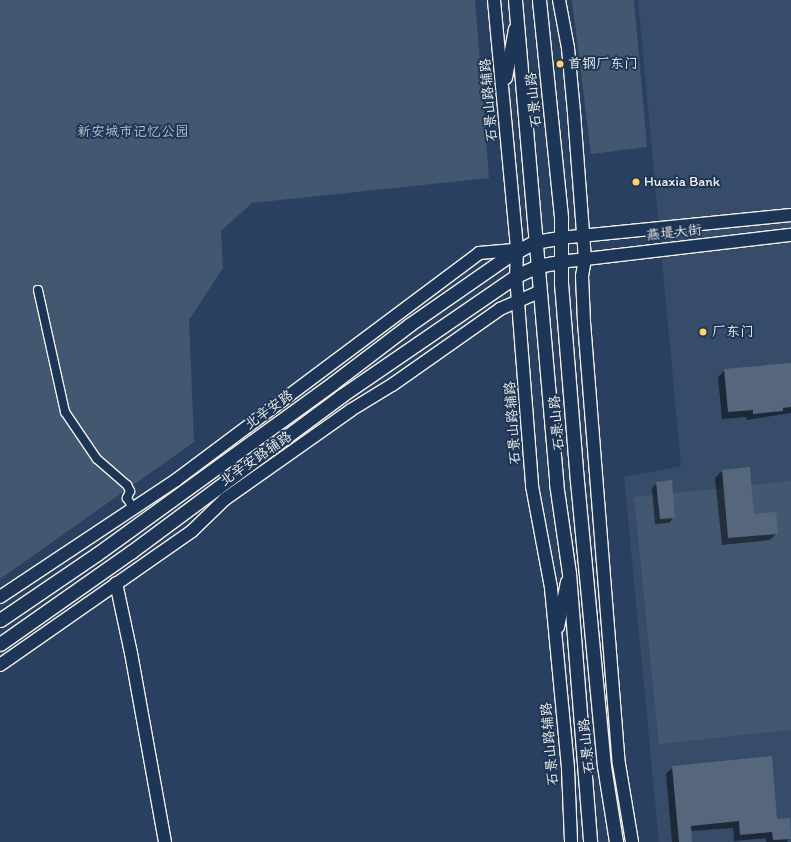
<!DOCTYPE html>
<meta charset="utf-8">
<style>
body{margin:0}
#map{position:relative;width:791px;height:842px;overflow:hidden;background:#2a4060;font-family:Itim,"LXGW WenKai TC",sans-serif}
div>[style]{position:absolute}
.built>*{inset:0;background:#374c69}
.green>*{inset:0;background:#445771}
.shadow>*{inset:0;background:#0007}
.building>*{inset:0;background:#56677d}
.roads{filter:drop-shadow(1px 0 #f4f1e8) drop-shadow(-1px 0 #f4f1e8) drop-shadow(0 1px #f4f1e8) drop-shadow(0 -1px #f4f1e8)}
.street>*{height:8px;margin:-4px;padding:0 4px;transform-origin:4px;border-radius:4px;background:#1d3557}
.secondary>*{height:12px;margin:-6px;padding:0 6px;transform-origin:6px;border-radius:6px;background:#1d3557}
.primary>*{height:13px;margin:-6.5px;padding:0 6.5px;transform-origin:6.5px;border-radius:6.5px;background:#1d3557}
.dots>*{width:11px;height:11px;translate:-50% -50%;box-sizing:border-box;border:2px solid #1d3557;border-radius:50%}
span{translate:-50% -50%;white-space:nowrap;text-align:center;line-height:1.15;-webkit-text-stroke:4px #1d3557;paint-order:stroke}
.poi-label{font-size:14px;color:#f4f1e8}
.left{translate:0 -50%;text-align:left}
.street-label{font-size:14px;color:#f4f1e8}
.park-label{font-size:14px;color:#bfc3c4}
</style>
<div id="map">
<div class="built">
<i style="clip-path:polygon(638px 0,791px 0,791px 842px,659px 842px,624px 477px,681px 466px)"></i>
</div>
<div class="green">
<i style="clip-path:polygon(0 0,475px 0,489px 178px,252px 203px,221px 231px,223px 268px,189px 320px,194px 442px,0 579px)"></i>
<i style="clip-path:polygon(572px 0,634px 0,647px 147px,591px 154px)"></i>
<i style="clip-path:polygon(791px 481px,791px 730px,659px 744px,634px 497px)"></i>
</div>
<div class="shadow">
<i style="clip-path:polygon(791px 364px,791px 413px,747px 420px,746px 417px,722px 419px,718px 377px,725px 370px)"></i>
<i style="clip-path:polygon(722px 471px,754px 515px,777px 533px,770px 540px,722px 545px,715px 478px)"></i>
<i style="clip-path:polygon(657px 483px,674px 517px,669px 523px,655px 524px,652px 488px)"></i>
<i style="clip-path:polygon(673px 767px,776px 820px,790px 838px,787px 842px,766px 842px,766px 838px,734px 841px,733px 828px,690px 831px,691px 842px,672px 842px,666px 774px)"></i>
</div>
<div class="building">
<i style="clip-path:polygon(791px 363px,791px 407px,783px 408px,783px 411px,753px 414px,753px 410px,728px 412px,724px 369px)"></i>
<i style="clip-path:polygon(750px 467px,754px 514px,776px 512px,778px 534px,728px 538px,722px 470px)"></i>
<i style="clip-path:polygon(672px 480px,675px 518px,660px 519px,656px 482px)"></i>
<i style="clip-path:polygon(772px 756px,777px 819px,790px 818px,791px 839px,773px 840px,772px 832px,740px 835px,739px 821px,691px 826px,692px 842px,679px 842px,672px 766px)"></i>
</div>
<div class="roads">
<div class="street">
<i style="left:38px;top:290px;width:125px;rotate:77.5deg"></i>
<i style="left:65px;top:412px;width:57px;rotate:55.8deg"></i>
<i style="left:97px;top:459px;width:40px;rotate:41deg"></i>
<i style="left:127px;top:485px;width:7px;rotate:63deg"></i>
<i style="left:130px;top:491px;width:8px;rotate:113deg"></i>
<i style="left:127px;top:498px;width:12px;rotate:59deg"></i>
</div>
<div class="secondary">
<i style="left:494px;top:0;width:251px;rotate:84.7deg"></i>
<i style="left:517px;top:250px;width:26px;rotate:92deg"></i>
<i style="left:516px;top:276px;width:211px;rotate:85.6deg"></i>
<i style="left:532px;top:486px;width:104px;rotate:79.4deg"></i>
<i style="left:551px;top:588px;width:182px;rotate:84.6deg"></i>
<i style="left:568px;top:769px;width:73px;rotate:87.6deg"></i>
<i style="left:559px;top:0;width:49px;rotate:79.4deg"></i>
<i style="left:568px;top:48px;width:65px;rotate:84.7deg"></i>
<i style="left:574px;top:113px;width:146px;rotate:85.7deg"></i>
<i style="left:585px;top:259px;width:17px;rotate:100deg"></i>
<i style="left:582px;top:276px;width:46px;rotate:87.5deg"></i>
<i style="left:584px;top:322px;width:443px;rotate:85.5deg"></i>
<i style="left:619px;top:764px;width:79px;rotate:80.5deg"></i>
<i style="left:506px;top:78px;width:50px;rotate:-79.6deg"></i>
<i style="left:560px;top:238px;width:232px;rotate:-5.7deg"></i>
<i style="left:560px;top:262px;width:233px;rotate:-6.7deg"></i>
<i style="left:116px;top:583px;width:72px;rotate:77.9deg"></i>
<i style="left:131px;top:653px;width:192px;rotate:79.8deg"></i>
<i style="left:0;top:597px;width:211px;rotate:-33.6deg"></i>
<i style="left:176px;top:480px;width:379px;rotate:-36.8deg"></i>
<i style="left:479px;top:253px;width:38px;rotate:-5deg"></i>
<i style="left:558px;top:627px;width:46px;rotate:-78.7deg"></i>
<i style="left:0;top:665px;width:234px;rotate:-34.9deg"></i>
<i style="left:192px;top:531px;width:46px;rotate:-44.1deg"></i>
<i style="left:225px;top:499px;width:154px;rotate:-35.2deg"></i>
<i style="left:351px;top:410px;width:48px;rotate:-31.4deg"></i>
<i style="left:392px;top:385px;width:132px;rotate:-35.1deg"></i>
<i style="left:500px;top:309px;width:43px;rotate:-23.6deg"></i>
</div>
<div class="primary">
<i style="left:515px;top:0;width:485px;rotate:85.1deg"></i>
<i style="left:556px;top:483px;width:91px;rotate:81.8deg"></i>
<i style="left:569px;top:573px;width:270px;rotate:85.5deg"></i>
<i style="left:539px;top:0;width:219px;rotate:84.2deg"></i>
<i style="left:561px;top:218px;width:65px;rotate:90deg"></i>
<i style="left:561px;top:283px;width:199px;rotate:85.4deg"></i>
<i style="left:577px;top:481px;width:286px;rotate:84.6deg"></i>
<i style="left:604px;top:766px;width:77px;rotate:81deg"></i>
<i style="left:0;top:620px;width:117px;rotate:-34.2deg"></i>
<i style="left:97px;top:554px;width:291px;rotate:-35.9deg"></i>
<i style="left:333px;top:383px;width:96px;rotate:-37.3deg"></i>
<i style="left:409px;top:325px;width:119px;rotate:-34.8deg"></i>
<i style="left:507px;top:257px;width:31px;rotate:-29deg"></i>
<i style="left:534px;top:242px;width:26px;rotate:-9deg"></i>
<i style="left:0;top:644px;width:160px;rotate:-35.1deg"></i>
<i style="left:131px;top:552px;width:262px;rotate:-36.6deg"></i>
<i style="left:341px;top:396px;width:212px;rotate:-34.4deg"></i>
<i style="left:516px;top:276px;width:23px;rotate:-25deg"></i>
<i style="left:537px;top:266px;width:23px;rotate:-10deg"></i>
</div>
</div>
<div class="dots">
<i style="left:560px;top:64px;background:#ffd166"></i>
<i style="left:636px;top:182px;background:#ffd166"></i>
<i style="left:703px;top:332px;background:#ffd166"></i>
</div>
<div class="poi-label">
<span class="left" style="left:568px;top:64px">首钢厂东门</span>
<span class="left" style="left:644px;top:182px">Huaxia Bank</span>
<span class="left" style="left:712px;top:332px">厂东门</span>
</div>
<div class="street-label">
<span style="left:489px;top:100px;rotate:-95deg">石景山路辅路</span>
<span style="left:534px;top:100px;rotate:-96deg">石景山路</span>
<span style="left:674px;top:233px;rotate:-6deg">燕堤大街</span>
<span style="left:269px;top:410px;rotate:-36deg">北辛安路</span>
<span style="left:513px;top:423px;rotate:-94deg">石景山路辅路</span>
<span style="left:557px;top:423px;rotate:-95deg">石景山路</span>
<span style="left:256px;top:459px;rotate:-35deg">北辛安路辅路</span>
<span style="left:550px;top:744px;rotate:-95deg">石景山路辅路</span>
<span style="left:587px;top:746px;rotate:-96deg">石景山路</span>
</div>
<div class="park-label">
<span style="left:133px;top:132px">新安城市记忆公园</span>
</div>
</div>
